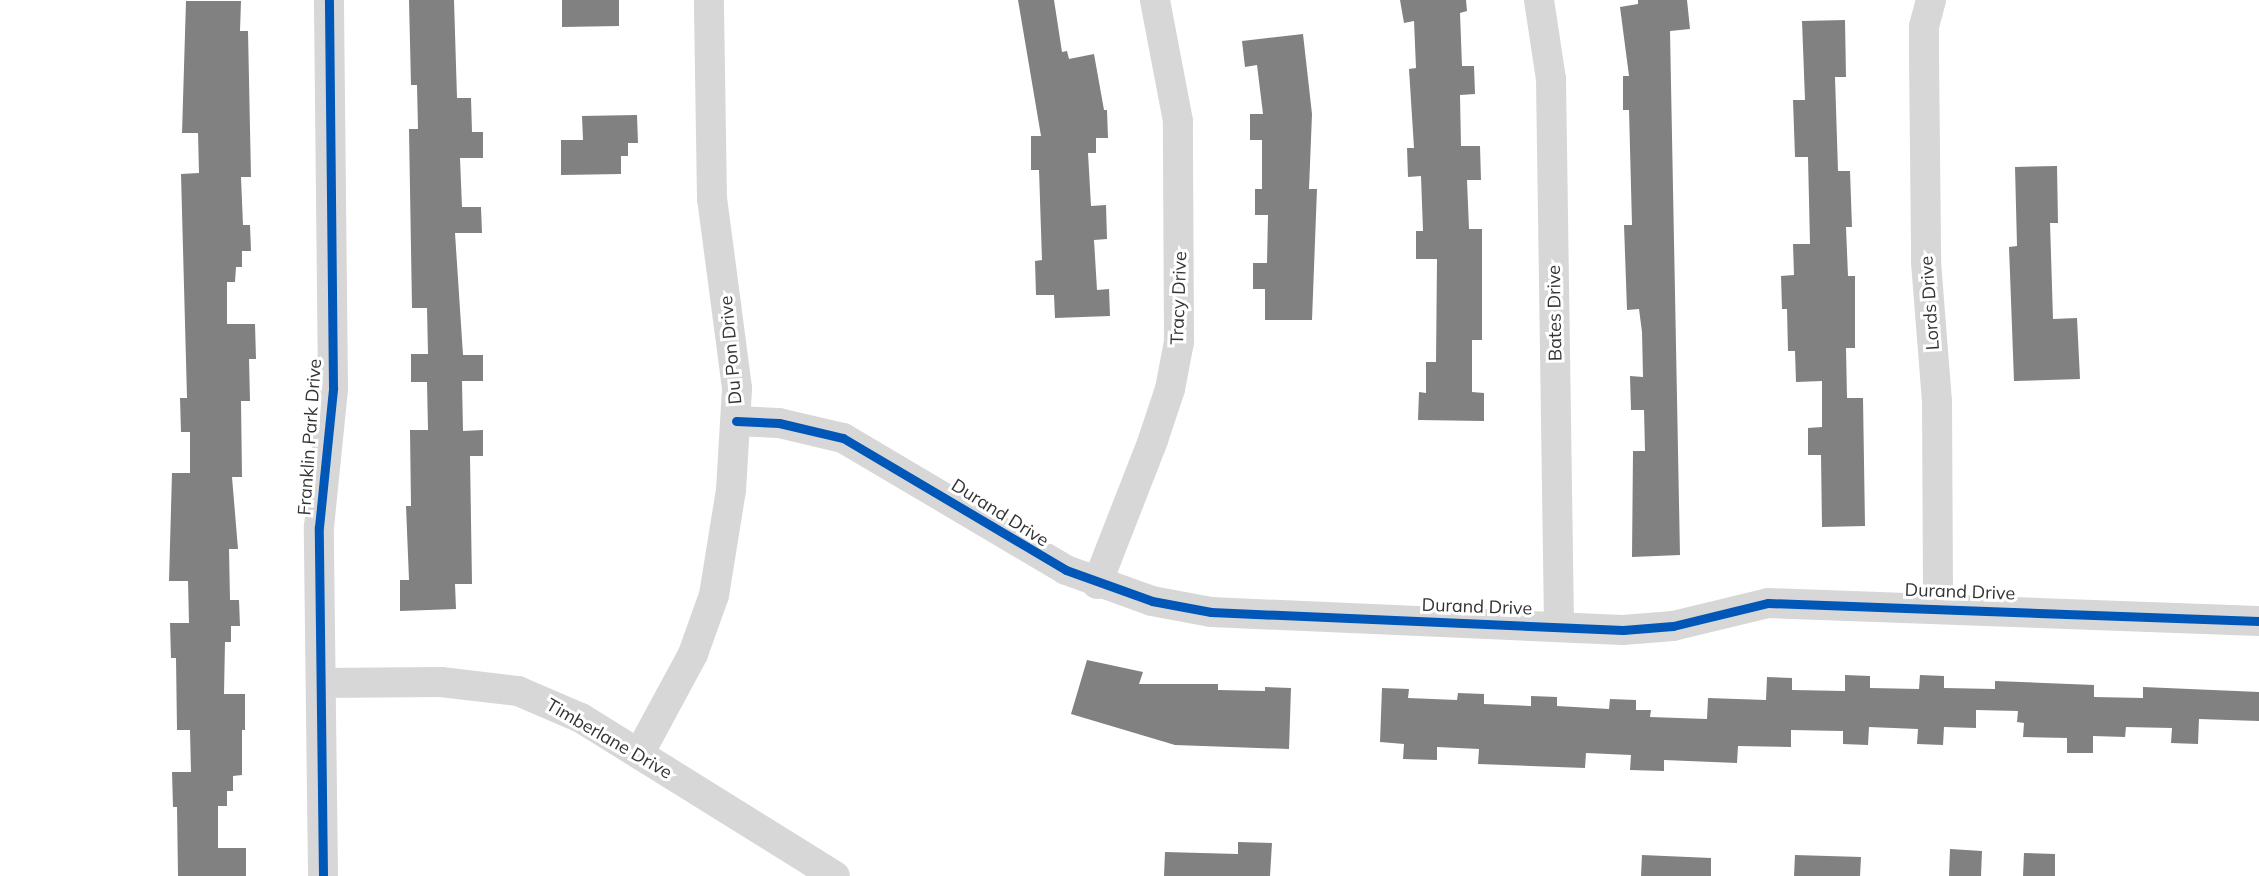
<!DOCTYPE html>
<style>
body{margin:0}
#map{position:relative;width:2259px;height:876px;overflow:hidden;background:#fff;font-family:Mulish,sans-serif}
div>[style]{position:absolute}
.building>*{inset:0;background:#818181}
.minor>*{height:30px;margin:-15px;padding:0 15px;transform-origin:15px;border-radius:15px;background:#d7d7d7}
.cycleway>*{height:9px;margin:-4.5px;padding:0 4.5px;transform-origin:4.5px;border-radius:4.5px;background:#0057b8}
span{translate:-50% -50%;white-space:nowrap;text-align:center;line-height:1.15;-webkit-text-stroke:6px #fff;paint-order:stroke}
.street-label{font-size:18px;color:#333}
</style>
<div id="map">
<div class="building">
<i style="clip-path:polygon(409px 0,454px 0,457px 98px,471px 98px,472px 132px,483px 132px,483px 158px,460px 158px,462px 207px,481px 207px,482px 233px,455px 233px,463px 355px,483px 355px,483px 381px,462px 381px,463px 431px,483px 430px,483px 456px,470px 456px,472px 584px,455px 584px,456px 609px,400px 611px,400px 580px,409px 580px,406px 506px,411px 506px,410px 430px,428px 430px,427px 382px,411px 382px,411px 354px,428px 354px,427px 308px,412px 308px,409px 129px,418px 129px,417px 85px,411px 85px)"></i>
<i style="clip-path:polygon(562px 0,619px 0,619px 26px,562px 27px)"></i>
<i style="clip-path:polygon(1018px 0,1054px 0,1062px 52px,1067px 51px,1069px 59px,1094px 54px,1104px 110px,1107px 110px,1108px 138px,1096px 138px,1096px 153px,1088px 153px,1091px 206px,1106px 205px,1107px 239px,1094px 240px,1097px 290px,1109px 289px,1110px 316px,1055px 318px,1054px 295px,1036px 295px,1035px 261px,1042px 260px,1039px 170px,1031px 170px,1031px 136px,1041px 136px)"></i>
<i style="clip-path:polygon(1400px 0,1466px 0,1467px 11px,1460px 13px,1462px 66px,1474px 66px,1475px 94px,1460px 95px,1461px 146px,1480px 146px,1481px 180px,1467px 180px,1469px 229px,1482px 229px,1482px 340px,1472px 340px,1472px 392px,1484px 393px,1484px 421px,1418px 420px,1419px 392px,1426px 393px,1426px 362px,1436px 362px,1437px 259px,1416px 259px,1416px 231px,1423px 231px,1421px 176px,1408px 177px,1407px 148px,1414px 148px,1409px 69px,1416px 68px,1414px 21px,1404px 23px)"></i>
<i style="clip-path:polygon(1638px 0,1687px 0,1690px 29px,1670px 31px,1680px 555px,1632px 557px,1633px 451px,1645px 451px,1644px 410px,1631px 410px,1630px 376px,1643px 377px,1642px 332px,1639px 309px,1627px 310px,1624px 225px,1632px 225px,1629px 110px,1623px 110px,1623px 76px,1629px 76px,1620px 7px,1638px 4px)"></i>
<i style="clip-path:polygon(186px 1px,241px 1px,240px 31px,248px 31px,251px 177px,241px 177px,243px 225px,250px 225px,251px 251px,242px 251px,242px 267px,236px 267px,235px 282px,227px 282px,227px 324px,255px 324px,256px 359px,249px 359px,250px 401px,241px 401px,242px 477px,232px 477px,238px 549px,229px 549px,230px 600px,239px 600px,240px 626px,231px 626px,231px 642px,225px 642px,224px 694px,245px 694px,245px 730px,242px 730px,242px 775px,233px 776px,233px 791px,227px 791px,227px 806px,218px 806px,218px 848px,246px 848px,246px 876px,178px 876px,177px 807px,173px 807px,172px 772px,191px 772px,190px 730px,177px 730px,176px 658px,171px 658px,170px 623px,189px 623px,188px 581px,169px 581px,172px 473px,190px 473px,190px 432px,181px 432px,180px 398px,187px 398px,181px 174px,199px 173px,198px 133px,182px 133px)"></i>
<i style="clip-path:polygon(1845px 20px,1846px 77px,1835px 77px,1838px 171px,1850px 171px,1852px 227px,1846px 227px,1848px 276px,1855px 276px,1855px 348px,1846px 348px,1847px 398px,1863px 398px,1865px 526px,1822px 527px,1821px 455px,1808px 455px,1808px 428px,1822px 427px,1822px 381px,1796px 382px,1795px 351px,1788px 351px,1787px 309px,1782px 309px,1781px 276px,1794px 275px,1793px 244px,1810px 244px,1808px 157px,1795px 157px,1793px 100px,1805px 100px,1802px 21px)"></i>
<i style="clip-path:polygon(1303px 34px,1312px 114px,1309px 189px,1317px 189px,1312px 320px,1265px 320px,1265px 289px,1253px 289px,1253px 263px,1267px 263px,1268px 215px,1255px 215px,1255px 189px,1262px 189px,1262px 140px,1250px 140px,1250px 114px,1263px 114px,1257px 65px,1245px 67px,1242px 41px)"></i>
<i style="clip-path:polygon(637px 115px,638px 143px,628px 143px,628px 156px,621px 156px,621px 174px,561px 175px,561px 140px,583px 140px,582px 116px)"></i>
<i style="clip-path:polygon(2057px 166px,2058px 223px,2050px 223px,2053px 319px,2077px 318px,2080px 379px,2014px 381px,2009px 247px,2017px 246px,2015px 167px)"></i>
<i style="clip-path:polygon(1087px 660px,1143px 672px,1139px 684px,1218px 684px,1218px 690px,1265px 691px,1265px 687px,1291px 688px,1289px 749px,1175px 745px,1071px 714px)"></i>
<i style="clip-path:polygon(1845px 675px,1870px 676px,1870px 688px,1919px 689px,1920px 675px,1944px 676px,1944px 688px,1995px 689px,1995px 681px,2094px 685px,2094px 697px,2143px 698px,2143px 687px,2259px 692px,2259px 721px,2199px 719px,2198px 744px,2171px 743px,2172px 728px,2126px 727px,2125px 737px,2093px 736px,2093px 753px,2067px 753px,2067px 738px,2023px 737px,2024px 723px,2017px 722px,2018px 711px,1976px 710px,1976px 728px,1944px 727px,1943px 745px,1917px 744px,1918px 729px,1869px 727px,1868px 745px,1843px 744px,1843px 731px,1791px 730px,1791px 747px,1738px 746px,1737px 763px,1664px 760px,1664px 771px,1630px 770px,1631px 755px,1586px 753px,1585px 768px,1478px 764px,1479px 749px,1437px 747px,1437px 760px,1403px 759px,1404px 744px,1380px 742px,1382px 688px,1409px 689px,1408px 698px,1457px 700px,1458px 693px,1484px 694px,1484px 704px,1531px 706px,1531px 696px,1557px 697px,1557px 706px,1609px 709px,1610px 699px,1636px 700px,1636px 710px,1651px 710px,1650px 717px,1707px 719px,1708px 698px,1766px 700px,1767px 677px,1792px 678px,1792px 690px,1845px 691px)"></i>
<i style="clip-path:polygon(1238px 842px,1272px 843px,1270px 876px,1164px 876px,1165px 852px,1238px 854px)"></i>
<i style="clip-path:polygon(1950px 849px,1982px 851px,1981px 876px,1949px 876px)"></i>
<i style="clip-path:polygon(2024px 853px,2055px 854px,2055px 876px,2023px 876px)"></i>
<i style="clip-path:polygon(1642px 855px,1711px 858px,1711px 876px,1641px 876px)"></i>
<i style="clip-path:polygon(1795px 855px,1861px 857px,1860px 876px,1794px 876px)"></i>
</div>
<div class="minor">
<i style="left:1539px;top:0;width:80px;rotate:81.4deg"></i>
<i style="left:1551px;top:79px;width:548px;rotate:89.16deg"></i>
<i style="left:1931px;top:0;width:27px;rotate:105deg"></i>
<i style="left:1924px;top:26px;width:29px;rotate:90deg"></i>
<i style="left:1924px;top:55px;width:207px;rotate:89.4deg"></i>
<i style="left:1926px;top:262px;width:139px;rotate:85.5deg"></i>
<i style="left:1937px;top:401px;width:207px;rotate:89.7deg"></i>
<i style="left:736px;top:421px;width:43px;rotate:2.7deg"></i>
<i style="left:779px;top:423px;width:66px;rotate:13.2deg"></i>
<i style="left:843px;top:438px;width:259px;rotate:30.6deg"></i>
<i style="left:1066px;top:570px;width:91px;rotate:19.8deg"></i>
<i style="left:1152px;top:601px;width:60px;rotate:10.6deg"></i>
<i style="left:1211px;top:612px;width:412px;rotate:2.5deg"></i>
<i style="left:1623px;top:630px;width:50px;rotate:-4.6deg"></i>
<i style="left:1673px;top:626px;width:98px;rotate:-13.6deg"></i>
<i style="left:1768px;top:603px;width:491px;rotate:2.1deg"></i>
<i style="left:1097px;top:584px;width:155px;rotate:-68.7deg"></i>
<i style="left:1153px;top:440px;width:54px;rotate:-71.6deg"></i>
<i style="left:1170px;top:389px;width:48px;rotate:-79.2deg"></i>
<i style="left:1179px;top:342px;width:221px;rotate:-90.3deg"></i>
<i style="left:1178px;top:121px;width:123px;rotate:-100.8deg"></i>
<i style="left:321px;top:683px;width:120px;rotate:-0.5deg"></i>
<i style="left:441px;top:682px;width:78px;rotate:6.7deg"></i>
<i style="left:518px;top:691px;width:69px;rotate:23.2deg"></i>
<i style="left:581px;top:718px;width:299px;rotate:31.9deg"></i>
<i style="left:639px;top:754px;width:114px;rotate:-61.6deg"></i>
<i style="left:693px;top:654px;width:63px;rotate:-70.4deg"></i>
<i style="left:714px;top:595px;width:106px;rotate:-80.8deg"></i>
<i style="left:731px;top:490px;width:102px;rotate:-86.6deg"></i>
<i style="left:737px;top:388px;width:191px;rotate:-97.5deg"></i>
<i style="left:712px;top:199px;width:199px;rotate:-90.9deg"></i>
<i style="left:323px;top:876px;width:349px;rotate:-90.7deg"></i>
<i style="left:319px;top:527px;width:140px;rotate:-84.2deg"></i>
<i style="left:333px;top:388px;width:388px;rotate:-90.6deg"></i>
</div>
<div class="cycleway">
<i style="left:736px;top:421px;width:43px;rotate:2.7deg"></i>
<i style="left:779px;top:423px;width:66px;rotate:13.2deg"></i>
<i style="left:843px;top:438px;width:259px;rotate:30.6deg"></i>
<i style="left:1066px;top:570px;width:91px;rotate:19.8deg"></i>
<i style="left:1152px;top:601px;width:60px;rotate:10.6deg"></i>
<i style="left:1211px;top:612px;width:412px;rotate:2.5deg"></i>
<i style="left:1623px;top:630px;width:50px;rotate:-4.6deg"></i>
<i style="left:1673px;top:626px;width:98px;rotate:-13.6deg"></i>
<i style="left:1768px;top:603px;width:491px;rotate:2.1deg"></i>
<i style="left:323px;top:876px;width:349px;rotate:-90.7deg"></i>
<i style="left:319px;top:527px;width:140px;rotate:-84.2deg"></i>
<i style="left:333px;top:388px;width:388px;rotate:-90.6deg"></i>
</div>
<div class="street-label">
<span style="left:1179px;top:298px;rotate:-88deg">Tracy Drive</span>
<span style="left:1930px;top:303px;rotate:-94deg">Lords Drive</span>
<span style="left:1555px;top:313px;rotate:-91deg">Bates Drive</span>
<span style="left:731px;top:350px;rotate:-95deg">Du Pon Drive</span>
<span style="left:310px;top:437px;rotate:-86deg">Franklin Park Drive</span>
<span style="left:1000px;top:513px;rotate:32deg">Durand Drive</span>
<span style="left:1960px;top:592px;rotate:2deg">Durand Drive</span>
<span style="left:1477px;top:607px;rotate:2deg">Durand Drive</span>
<span style="left:609px;top:739px;rotate:30deg">Timberlane Drive</span>
</div>
</div>
